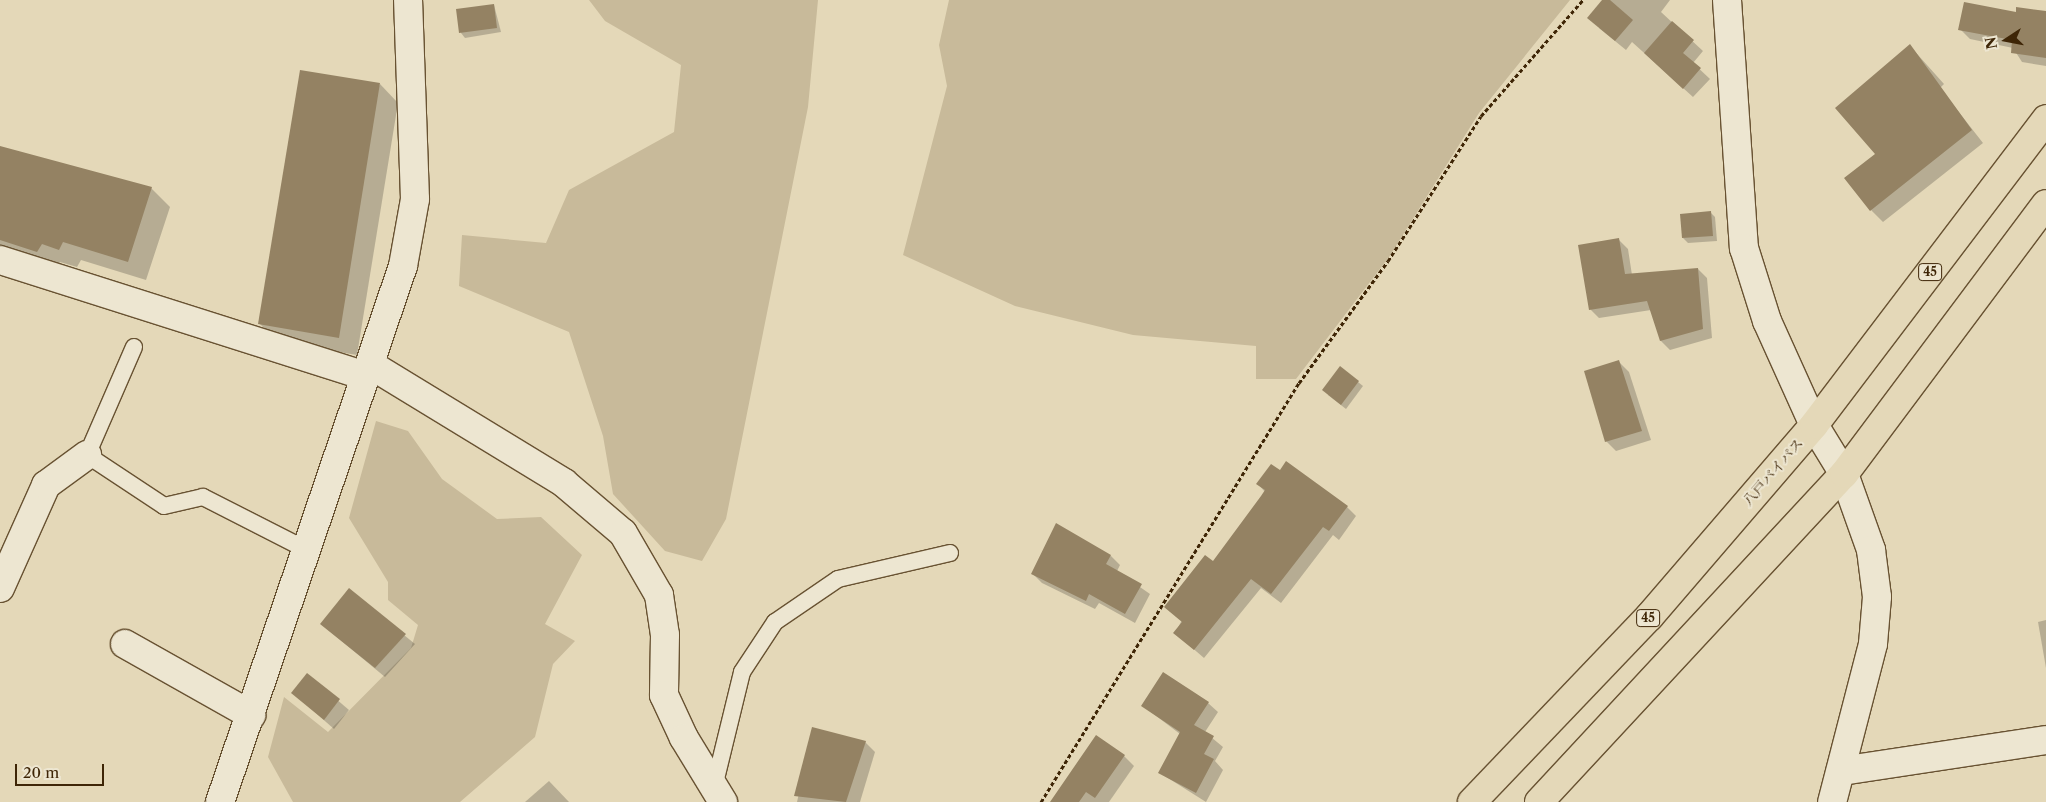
<!DOCTYPE html>
<meta charset="utf-8">
<style>
body{margin:0}
#map{position:relative;width:2046px;height:802px;overflow:hidden;background:#e4d8b8;font-family:"Libre Caslon Text","Noto Serif JP",serif}
div>[style]{position:absolute}
.green>*{inset:0;background:#c8ba9a}
.shadow>*{inset:0;background:#0003}
.building>*{inset:0;background:#948263}
.path>*{height:3px;margin-top:-1.5px;transform-origin:0;background:repeating-linear-gradient(90deg,#3e2506 0 4px,transparent 0 6.5px)}
.roads{filter:drop-shadow(1px 0 #685232) drop-shadow(-1px 0 #685232) drop-shadow(0 1px #685232) drop-shadow(0 -1px #685232)}
.lane>*{height:16px;margin:-8px;padding:0 8px;transform-origin:8px;border-radius:8px;background:#ede6d1}
.street>*{height:28px;margin:-14px;padding:0 14px;transform-origin:14px;border-radius:14px;background:#ede6d1}
.secondary>*{height:28px;margin:-14px;padding:0 14px;transform-origin:14px;border-radius:14px;background:#ede6d1}
.highway>*{height:28px;margin:-14px;padding:0 14px;transform-origin:14px;border-radius:14px;background:#e4d8b8}
span{translate:-50% -50%;white-space:nowrap;text-align:center;line-height:1.15;-webkit-text-stroke:4px #ede6d1;paint-order:stroke}
.shield-label span{padding:1px 4px;background:#ede6d1;border:1px solid;border-radius:4px;-webkit-text-stroke-width:0}
.shield-label{font-size:12px;color:#3e2506;font-weight:700}
.street-label{font-size:14px;color:#3e2506}
.north{position:absolute;left:1981px;top:15px;width:50px;height:50px;-webkit-text-stroke:4px #ede6d1;paint-order:stroke;rotate:259deg;font-size:14px;font-weight:700;line-height:20px;text-align:center;color:#3e2506}
.north::after{content:'';display:block;margin:auto;width:18px;height:22px;background:#3e2506;clip-path:polygon(50% 0,100% 100%,50% 72%,0 100%)}
.scale{position:absolute;left:15px;top:764px;width:89px;height:22px;box-sizing:border-box;border:2px solid #3e2506;border-top:0;padding-left:6px;font-size:15px;line-height:18px;white-space:nowrap;color:#3e2506;-webkit-text-stroke:4px #ede6d1;paint-order:stroke}
</style>
<div id="map">
<div class="green">
<i style="clip-path:polygon(589px 0,818px 0,808px 107px,726px 519px,702px 561px,665px 551px,613px 494px,603px 436px,569px 332px,459px 286px,462px 235px,546px 243px,569px 190px,674px 132px,681px 65px,605px 21px)"></i>
<i style="clip-path:polygon(949px 0,1570px 0,1479px 113px,1389px 257px,1296px 379px,1256px 379px,1256px 346px,1133px 335px,1015px 306px,903px 255px,947px 86px,939px 45px)"></i>
<i style="clip-path:polygon(376px 421px,408px 431px,442px 479px,497px 519px,541px 517px,582px 555px,545px 624px,575px 641px,553px 664px,535px 737px,460px 802px,293px 802px,268px 757px,284px 697px,328px 732px,411px 648px,418px 625px,388px 600px,388px 582px,349px 518px)"></i>
</div>
<div class="shadow">
<i style="clip-path:polygon(1605px 0,1670px 0,1661px 12px,1703px 51px,1693px 63px,1710px 79px,1693px 97px,1632px 42px,1626px 50px,1599px 28px)"></i>
<i style="clip-path:polygon(494px 5px,501px 32px,465px 38px,461px 33px,458px 10px)"></i>
<i style="clip-path:polygon(2046px 12px,2046px 66px,2022px 62px,2013px 48px,1970px 39px,1960px 29px)"></i>
<i style="clip-path:polygon(1910px 46px,1944px 84px,1940px 88px,1983px 143px,1883px 222px,1871px 210px,1877px 155px)"></i>
<i style="clip-path:polygon(380px 84px,398px 103px,357px 355px,278px 342px,260px 324px)"></i>
<i style="clip-path:polygon(0 147px,151px 188px,170px 207px,146px 280px,81px 260px,77px 267px,60px 262px,56px 270px,0 251px)"></i>
<i style="clip-path:polygon(1711px 213px,1715px 217px,1717px 241px,1688px 243px,1683px 238px)"></i>
<i style="clip-path:polygon(1619px 240px,1628px 249px,1632px 275px,1698px 269px,1707px 278px,1712px 338px,1670px 350px,1661px 341px,1651px 310px,1599px 318px,1590px 309px)"></i>
<i style="clip-path:polygon(1619px 362px,1629px 372px,1651px 440px,1616px 451px,1606px 441px)"></i>
<i style="clip-path:polygon(1358px 382px,1363px 386px,1346px 409px,1328px 395px)"></i>
<i style="clip-path:polygon(1258px 484px,1347px 507px,1356px 516px,1339px 540px,1333px 535px,1281px 603px,1261px 588px,1204px 658px,1175px 633px,1213px 563px,1265px 492px)"></i>
<i style="clip-path:polygon(1111px 556px,1120px 565px,1117px 571px,1150px 594px,1135px 623px,1099px 603px,1095px 609px,1042px 583px,1033px 574px)"></i>
<i style="clip-path:polygon(349px 590px,415px 644px,385px 677px,321px 624px)"></i>
<i style="clip-path:polygon(2046px 620px,2046px 668px,2038px 622px)"></i>
<i style="clip-path:polygon(308px 675px,349px 710px,334px 729px,293px 693px)"></i>
<i style="clip-path:polygon(1208px 703px,1218px 712px,1205px 732px,1223px 747px,1215px 761px,1223px 770px,1206px 802px,1160px 773px,1180px 734px,1143px 706px)"></i>
<i style="clip-path:polygon(813px 729px,865px 742px,875px 752px,860px 802px,797px 802px)"></i>
<i style="clip-path:polygon(1124px 756px,1134px 766px,1109px 802px,1051px 802px)"></i>
<i style="clip-path:polygon(549px 781px,569px 802px,525px 802px)"></i>
</div>
<div class="building">
<i style="clip-path:polygon(1602px 0,1610px 0,1633px 20px,1615px 41px,1587px 18px)"></i>
<i style="clip-path:polygon(1964px 2px,2016px 12px,2016px 7px,2046px 11px,2046px 58px,2011px 53px,2012px 40px,1958px 30px)"></i>
<i style="clip-path:polygon(494px 4px,497px 28px,459px 33px,456px 9px)"></i>
<i style="clip-path:polygon(1672px 21px,1694px 40px,1683px 53px,1701px 68px,1683px 89px,1644px 53px)"></i>
<i style="clip-path:polygon(1910px 44px,1972px 130px,1870px 211px,1844px 178px,1875px 154px,1835px 108px)"></i>
<i style="clip-path:polygon(300px 70px,380px 83px,339px 338px,258px 324px)"></i>
<i style="clip-path:polygon(0 146px,152px 187px,128px 262px,63px 242px,59px 250px,42px 244px,37px 252px,0 240px)"></i>
<i style="clip-path:polygon(1711px 211px,1713px 236px,1682px 238px,1680px 214px)"></i>
<i style="clip-path:polygon(1619px 238px,1625px 274px,1698px 268px,1703px 329px,1660px 341px,1647px 301px,1589px 310px,1578px 245px)"></i>
<i style="clip-path:polygon(1619px 360px,1642px 431px,1605px 442px,1584px 371px)"></i>
<i style="clip-path:polygon(1340px 366px,1359px 381px,1341px 405px,1322px 390px)"></i>
<i style="clip-path:polygon(1286px 461px,1348px 506px,1329px 531px,1323px 527px,1271px 594px,1251px 579px,1194px 650px,1173px 633px,1182px 622px,1164px 607px,1205px 555px,1213px 561px,1261px 496px,1265px 490px,1256px 484px,1271px 464px,1280px 470px)"></i>
<i style="clip-path:polygon(1056px 523px,1111px 555px,1106px 564px,1142px 584px,1125px 614px,1089px 594px,1086px 601px,1031px 574px)"></i>
<i style="clip-path:polygon(349px 588px,406px 634px,375px 668px,320px 624px)"></i>
<i style="clip-path:polygon(1163px 672px,1209px 702px,1194px 725px,1214px 736px,1204px 754px,1214px 759px,1196px 793px,1158px 773px,1180px 732px,1141px 706px)"></i>
<i style="clip-path:polygon(307px 673px,340px 699px,324px 720px,291px 693px)"></i>
<i style="clip-path:polygon(812px 727px,866px 741px,846px 802px,794px 796px)"></i>
<i style="clip-path:polygon(1096px 735px,1125px 755px,1095px 798px,1086px 792px,1079px 802px,1050px 802px)"></i>
</div>
<div class="path">
<i style="left:1041px;top:802px;width:492px;rotate:-58.4deg"></i>
<i style="left:1299px;top:383px;width:151px;rotate:-53.9deg"></i>
<i style="left:1388px;top:261px;width:172px;rotate:-57.3deg"></i>
<i style="left:1481px;top:116px;width:154px;rotate:-48.7deg"></i>
</div>
<div class="roads">
<div class="lane">
<i style="left:134px;top:347px;width:118px;rotate:113.5deg"></i>
<i style="left:87px;top:455px;width:92px;rotate:33.5deg"></i>
<i style="left:164px;top:506px;width:40px;rotate:-13deg"></i>
<i style="left:203px;top:497px;width:117px;rotate:27deg"></i>
<i style="left:714px;top:787px;width:118px;rotate:-76.3deg"></i>
<i style="left:742px;top:672px;width:60px;rotate:-56.6deg"></i>
<i style="left:775px;top:622px;width:76px;rotate:-34.3deg"></i>
<i style="left:838px;top:579px;width:115px;rotate:-13.1deg"></i>
</div>
<div class="street">
<i style="left:0;top:260px;width:384px;rotate:17.6deg"></i>
<i style="left:371px;top:365px;width:226px;rotate:31.4deg"></i>
<i style="left:564px;top:483px;width:77px;rotate:40.3deg"></i>
<i style="left:623px;top:533px;width:72px;rotate:59.9deg"></i>
<i style="left:659px;top:595px;width:40px;rotate:81.5deg"></i>
<i style="left:665px;top:635px;width:60px;rotate:91deg"></i>
<i style="left:664px;top:695px;width:47px;rotate:65.1deg"></i>
<i style="left:684px;top:738px;width:75px;rotate:58.6deg"></i>
<i style="left:0;top:588px;width:113px;rotate:-65.9deg"></i>
<i style="left:46px;top:485px;width:51px;rotate:-36.2deg"></i>
<i style="left:125px;top:644px;width:145px;rotate:29.4deg"></i>
<i style="left:1841px;top:771px;width:207px;rotate:-8.6deg"></i>
<i style="left:220px;top:802px;width:566px;rotate:-71.15deg"></i>
<i style="left:403px;top:266px;width:68px;rotate:-79.8deg"></i>
<i style="left:415px;top:199px;width:199px;rotate:-92deg"></i>
</div>
<div class="secondary">
<i style="left:1727px;top:0;width:249px;rotate:86.1deg"></i>
<i style="left:1744px;top:248px;width:77px;rotate:72.5deg"></i>
<i style="left:1767px;top:321px;width:114px;rotate:65.7deg"></i>
<i style="left:1814px;top:425px;width:57px;rotate:58.5deg"></i>
<i style="left:1844px;top:474px;width:81px;rotate:70.4deg"></i>
<i style="left:1871px;top:550px;width:47px;rotate:82.7deg"></i>
<i style="left:1877px;top:597px;width:47px;rotate:94.9deg"></i>
<i style="left:1873px;top:644px;width:163px;rotate:104.5deg"></i>
</div>
<div class="highway">
<i style="left:1472px;top:802px;width:256px;rotate:-46.3deg"></i>
<i style="left:1649px;top:617px;width:253px;rotate:-49.3deg"></i>
<i style="left:1814px;top:425px;width:384px;rotate:-52.8deg"></i>
<i style="left:1539px;top:802px;width:448px;rotate:-47.1deg"></i>
<i style="left:1844px;top:474px;width:337px;rotate:-53.2deg"></i>
</div>
</div>
<div class="shield-label">
<span style="left:1930px;top:272px">45</span>
<span style="left:1648px;top:618px">45</span>
</div>
<div class="street-label">
<span style="left:1773px;top:472px;rotate:-49deg">八戸バイパス</span>
</div>
<div class="north">N</div>
<div class="scale">20 m</div>
</div>
